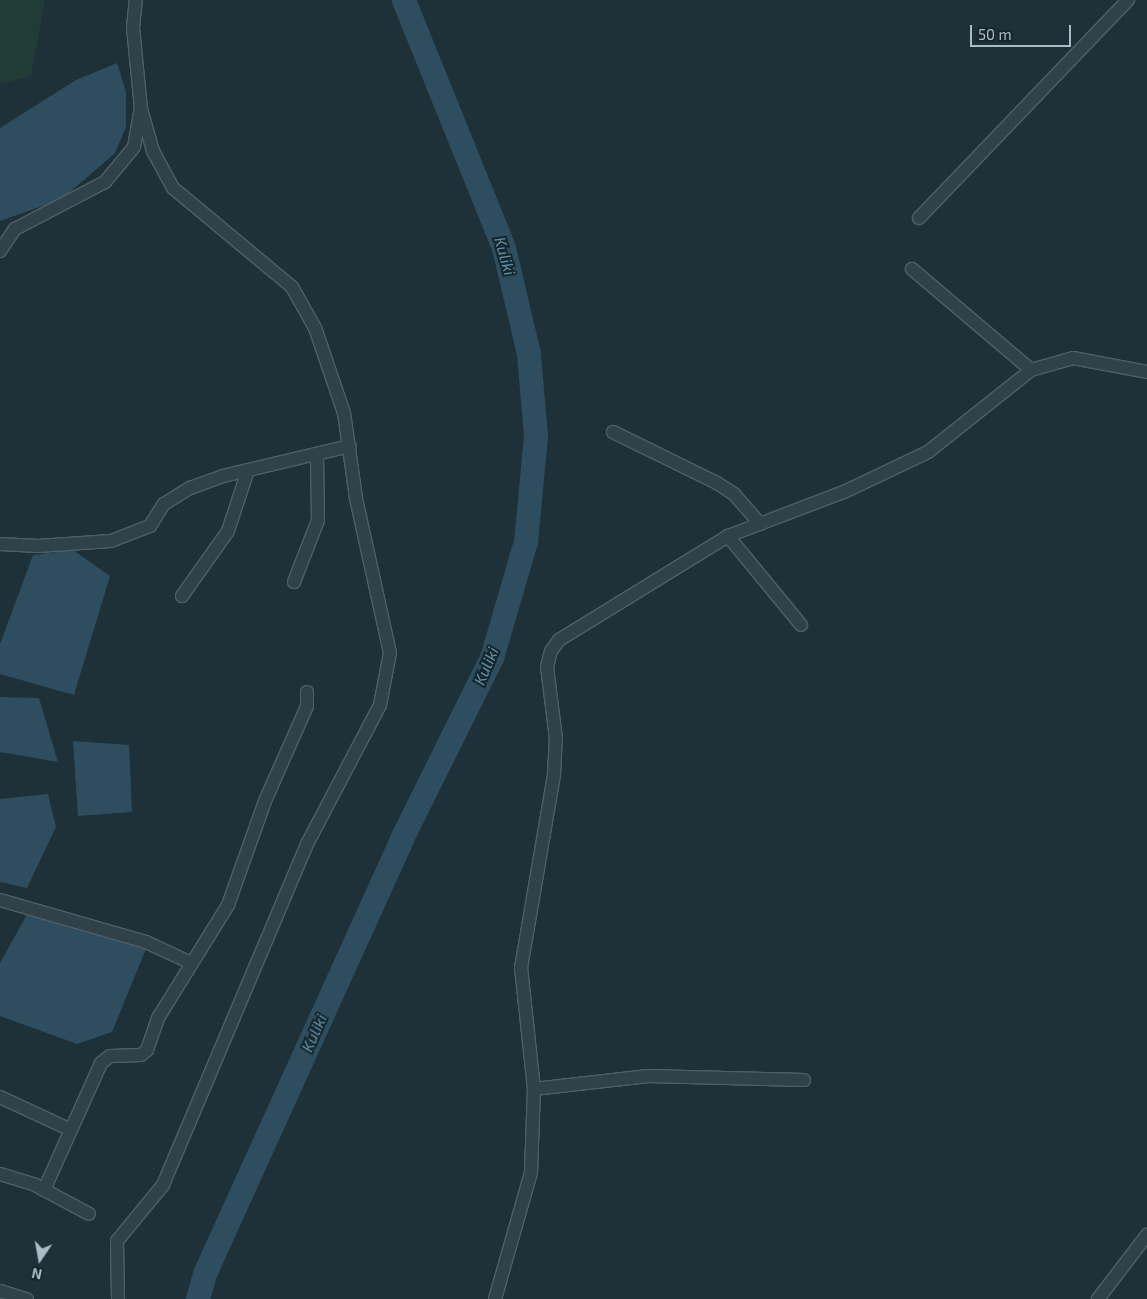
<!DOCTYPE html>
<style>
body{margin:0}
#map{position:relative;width:1147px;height:1299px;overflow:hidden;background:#1e3038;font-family:"Exo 2",sans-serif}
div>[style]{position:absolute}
.green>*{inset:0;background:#213b37}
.water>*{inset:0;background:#2e4e5f}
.river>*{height:24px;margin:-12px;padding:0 12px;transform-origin:12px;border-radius:12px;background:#2e4e5f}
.roads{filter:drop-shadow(1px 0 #4f5f67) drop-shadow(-1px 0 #4f5f67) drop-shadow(0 1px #4f5f67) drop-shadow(0 -1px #4f5f67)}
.street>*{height:12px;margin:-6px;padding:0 6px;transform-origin:6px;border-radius:6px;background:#314149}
span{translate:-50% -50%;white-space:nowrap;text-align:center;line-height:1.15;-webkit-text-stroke:4px #17262d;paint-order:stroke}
.water-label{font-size:16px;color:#6191a8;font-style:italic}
.north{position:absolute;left:15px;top:1234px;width:50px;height:50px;-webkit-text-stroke:4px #17262d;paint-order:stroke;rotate:192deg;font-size:14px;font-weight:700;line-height:20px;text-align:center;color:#abbcc6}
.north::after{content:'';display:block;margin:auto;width:18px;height:22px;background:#abbcc6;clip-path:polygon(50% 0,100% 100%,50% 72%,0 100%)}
.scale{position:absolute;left:970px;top:25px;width:101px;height:22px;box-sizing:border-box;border:2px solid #abbcc6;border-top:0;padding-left:6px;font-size:15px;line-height:18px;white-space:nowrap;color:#abbcc6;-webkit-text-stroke:4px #17262d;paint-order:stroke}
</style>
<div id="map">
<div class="green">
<i style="clip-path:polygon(0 0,45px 0,31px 76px,0 84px)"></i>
</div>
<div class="water">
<i style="clip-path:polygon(117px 63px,126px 92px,126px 127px,115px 153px,62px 199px,0 221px,0 128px,76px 80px)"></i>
<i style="clip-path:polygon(73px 550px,110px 576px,74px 695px,0 674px,0 644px,33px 555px)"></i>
<i style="clip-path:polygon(0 697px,39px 698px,58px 762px,0 752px)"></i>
<i style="clip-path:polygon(73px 741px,129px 745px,132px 812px,78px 816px)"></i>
<i style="clip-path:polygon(48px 794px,56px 827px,27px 888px,0 882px,0 799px)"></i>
<i style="clip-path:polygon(31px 907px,148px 944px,112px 1032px,77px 1044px,0 1016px,0 963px)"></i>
</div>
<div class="river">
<i style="left:198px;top:1299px;width:26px;rotate:-74deg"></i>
<i style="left:205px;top:1274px;width:478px;rotate:-65.6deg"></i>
<i style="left:402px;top:839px;width:202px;rotate:-63.6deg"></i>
<i style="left:492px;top:658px;width:121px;rotate:-73.7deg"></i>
<i style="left:526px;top:542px;width:106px;rotate:-84.6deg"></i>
<i style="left:536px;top:436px;width:82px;rotate:-94.9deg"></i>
<i style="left:529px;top:354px;width:109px;rotate:-103.3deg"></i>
<i style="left:504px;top:248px;width:267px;rotate:-112deg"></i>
</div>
<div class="roads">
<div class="street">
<i style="left:919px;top:218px;width:302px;rotate:-46.2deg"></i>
<i style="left:0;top:251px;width:27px;rotate:-56deg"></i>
<i style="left:15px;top:229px;width:102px;rotate:-27.6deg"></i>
<i style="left:105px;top:182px;width:45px;rotate:-50.4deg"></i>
<i style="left:134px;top:147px;width:39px;rotate:-80deg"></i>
<i style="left:141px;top:109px;width:82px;rotate:-95.6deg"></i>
<i style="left:133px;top:27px;width:27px;rotate:-84deg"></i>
<i style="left:912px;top:269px;width:156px;rotate:40.3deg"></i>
<i style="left:613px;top:432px;width:116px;rotate:26.1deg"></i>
<i style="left:717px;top:483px;width:20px;rotate:33deg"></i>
<i style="left:734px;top:494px;width:40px;rotate:49deg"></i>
<i style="left:728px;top:536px;width:115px;rotate:50.6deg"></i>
<i style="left:0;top:544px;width:38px;rotate:3deg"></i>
<i style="left:38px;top:546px;width:73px;rotate:-3.9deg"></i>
<i style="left:111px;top:541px;width:42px;rotate:-21deg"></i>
<i style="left:150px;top:526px;width:26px;rotate:-58deg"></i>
<i style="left:164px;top:504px;width:31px;rotate:-32deg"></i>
<i style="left:190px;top:488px;width:35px;rotate:-20deg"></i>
<i style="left:223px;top:476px;width:130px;rotate:-13.3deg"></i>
<i style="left:294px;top:582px;width:66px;rotate:-68.8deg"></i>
<i style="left:318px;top:520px;width:66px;rotate:-90.9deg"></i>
<i style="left:182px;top:596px;width:80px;rotate:-54.7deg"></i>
<i style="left:228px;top:531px;width:64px;rotate:-71.8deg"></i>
<i style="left:0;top:900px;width:152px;rotate:16deg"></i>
<i style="left:146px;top:942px;width:50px;rotate:25deg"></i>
<i style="left:534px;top:1089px;width:115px;rotate:-6.5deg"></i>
<i style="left:648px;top:1076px;width:156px;rotate:1.5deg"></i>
<i style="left:0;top:1097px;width:78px;rotate:24.9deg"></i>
<i style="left:0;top:1174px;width:37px;rotate:17deg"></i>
<i style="left:35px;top:1185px;width:61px;rotate:28.2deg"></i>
<i style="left:44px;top:1190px;width:139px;rotate:-65.8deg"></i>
<i style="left:101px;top:1063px;width:11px;rotate:-38deg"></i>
<i style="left:110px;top:1056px;width:31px;rotate:-2deg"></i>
<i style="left:141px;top:1055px;width:8px;rotate:-40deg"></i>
<i style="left:147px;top:1050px;width:34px;rotate:-71deg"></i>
<i style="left:158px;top:1018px;width:133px;rotate:-58.2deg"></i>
<i style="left:228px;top:905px;width:110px;rotate:-70.4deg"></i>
<i style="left:265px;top:801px;width:104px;rotate:-66.1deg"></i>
<i style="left:307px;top:706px;width:14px;rotate:-90deg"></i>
<i style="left:0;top:1291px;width:28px;rotate:17deg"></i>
<i style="left:118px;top:1299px;width:58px;rotate:-91deg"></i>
<i style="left:117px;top:1241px;width:72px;rotate:-50.6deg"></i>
<i style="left:163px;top:1185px;width:368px;rotate:-67.1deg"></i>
<i style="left:306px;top:846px;width:159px;rotate:-62.3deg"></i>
<i style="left:380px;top:705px;width:53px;rotate:-79.1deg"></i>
<i style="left:390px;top:653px;width:159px;rotate:-102.4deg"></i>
<i style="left:356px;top:498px;width:86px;rotate:-98deg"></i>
<i style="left:344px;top:413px;width:90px;rotate:-108.8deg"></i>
<i style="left:315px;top:328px;width:47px;rotate:-119.3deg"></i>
<i style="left:292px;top:287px;width:155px;rotate:-140.2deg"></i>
<i style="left:173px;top:188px;width:42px;rotate:-118.4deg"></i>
<i style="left:153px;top:151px;width:44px;rotate:-105.9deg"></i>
<i style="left:495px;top:1299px;width:131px;rotate:-74.1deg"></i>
<i style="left:531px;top:1173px;width:84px;rotate:-88deg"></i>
<i style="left:534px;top:1089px;width:122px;rotate:-96.1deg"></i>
<i style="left:521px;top:968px;width:197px;rotate:-80.3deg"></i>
<i style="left:554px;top:774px;width:35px;rotate:-87deg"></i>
<i style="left:556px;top:739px;width:73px;rotate:-97.1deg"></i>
<i style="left:547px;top:667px;width:16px;rotate:-76deg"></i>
<i style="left:551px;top:651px;width:14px;rotate:-54deg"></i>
<i style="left:559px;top:640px;width:198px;rotate:-31.6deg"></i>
<i style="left:728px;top:536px;width:124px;rotate:-20.8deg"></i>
<i style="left:844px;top:492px;width:93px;rotate:-25.5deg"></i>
<i style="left:928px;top:452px;width:132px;rotate:-38.5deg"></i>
<i style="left:1031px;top:370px;width:44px;rotate:-15.9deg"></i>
<i style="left:1073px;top:358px;width:75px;rotate:10.7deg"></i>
<i style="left:1098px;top:1299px;width:81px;rotate:-52.6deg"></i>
</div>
</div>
<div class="water-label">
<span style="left:505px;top:256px;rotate:74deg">Kuliki</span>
<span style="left:486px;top:666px;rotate:-67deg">Kuliki</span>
<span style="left:314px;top:1033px;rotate:-66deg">Kuliki</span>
</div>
<div class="north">N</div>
<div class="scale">50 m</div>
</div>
